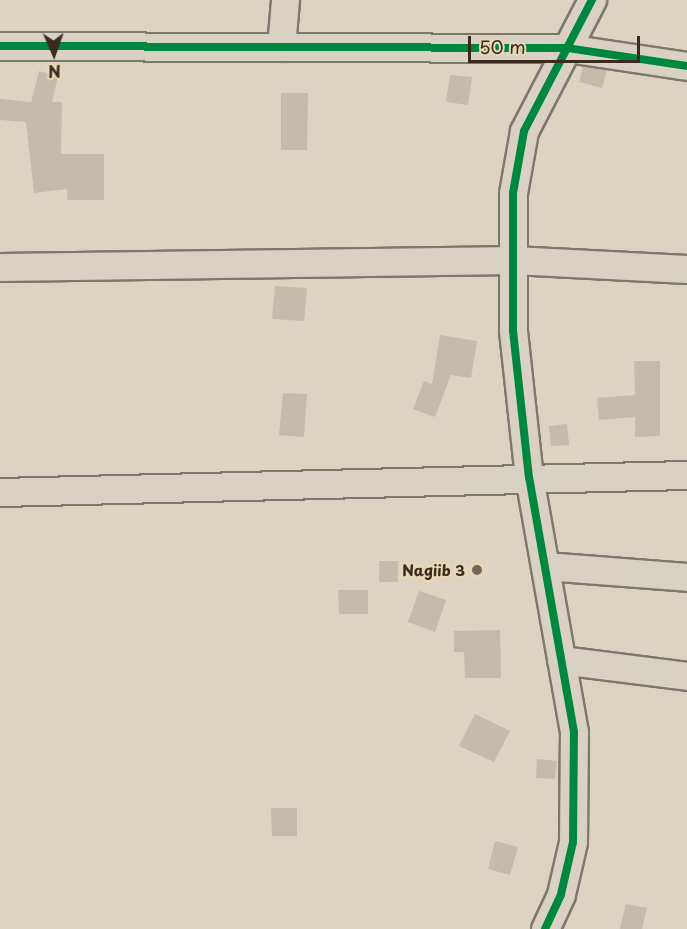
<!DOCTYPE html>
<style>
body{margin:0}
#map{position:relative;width:687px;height:929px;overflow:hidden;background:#dcd3c0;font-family:"Playpen Sans",sans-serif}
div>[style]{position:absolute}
.building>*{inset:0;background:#c5bbaa}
.roads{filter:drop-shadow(2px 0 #7e776c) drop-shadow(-2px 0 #7e776c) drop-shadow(0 2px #7e776c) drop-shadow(0 -2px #7e776c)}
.minor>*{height:27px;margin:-13.5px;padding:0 13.5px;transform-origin:13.5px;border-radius:13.5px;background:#d8d1c4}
.cycleway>*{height:8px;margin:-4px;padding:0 4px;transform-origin:4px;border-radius:4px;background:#00873e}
.dots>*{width:16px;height:16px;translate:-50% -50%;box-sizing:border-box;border:3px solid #e8d7b4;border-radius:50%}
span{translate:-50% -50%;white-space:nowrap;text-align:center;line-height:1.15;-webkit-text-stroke:5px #e8d7b4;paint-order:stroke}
.poi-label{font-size:15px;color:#3b2a1e;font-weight:700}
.right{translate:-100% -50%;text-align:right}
.north{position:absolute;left:24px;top:24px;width:60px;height:60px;-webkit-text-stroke:4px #e8d7b4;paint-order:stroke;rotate:178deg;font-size:16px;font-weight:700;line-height:24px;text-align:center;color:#3b2a1e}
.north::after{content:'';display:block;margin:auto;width:21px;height:27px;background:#3b2a1e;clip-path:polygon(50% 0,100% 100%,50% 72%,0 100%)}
.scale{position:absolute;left:468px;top:36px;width:172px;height:27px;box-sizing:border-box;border:3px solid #3b2a1e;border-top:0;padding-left:8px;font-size:18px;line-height:21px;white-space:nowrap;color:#3b2a1e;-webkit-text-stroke:4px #e8d7b4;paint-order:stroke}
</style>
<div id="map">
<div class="building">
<i style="clip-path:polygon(583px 66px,607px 70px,602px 88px,579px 82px)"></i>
<i style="clip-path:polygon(39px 71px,58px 76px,52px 102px,62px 102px,61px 154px,104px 154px,104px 200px,67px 200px,67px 189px,34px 193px,26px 122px,0 120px,0 99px,31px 102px)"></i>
<i style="clip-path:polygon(450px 75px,472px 77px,468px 105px,446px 102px)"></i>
<i style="clip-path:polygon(281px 93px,308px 93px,307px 150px,281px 150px)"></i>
<i style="clip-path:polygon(275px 286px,307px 288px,304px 321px,272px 319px)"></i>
<i style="clip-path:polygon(440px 335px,477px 341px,471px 378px,451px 375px,435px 417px,413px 409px,424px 381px,432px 384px)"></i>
<i style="clip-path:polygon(634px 361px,660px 361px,660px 436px,635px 437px,635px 417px,599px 420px,597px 398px,635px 395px)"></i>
<i style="clip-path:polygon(283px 393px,307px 394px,304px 437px,279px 435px)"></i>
<i style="clip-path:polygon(567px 424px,569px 445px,551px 446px,549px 426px)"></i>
<i style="clip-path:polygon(379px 561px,398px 561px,398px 582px,379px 582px)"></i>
<i style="clip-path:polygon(338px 590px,368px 590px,368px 614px,339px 614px)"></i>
<i style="clip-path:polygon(419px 591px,446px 600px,435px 632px,408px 622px)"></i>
<i style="clip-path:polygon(500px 630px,501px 678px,465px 678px,464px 652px,454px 652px,454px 631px)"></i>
<i style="clip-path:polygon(475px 714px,510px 731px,494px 762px,459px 746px)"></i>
<i style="clip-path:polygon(537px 759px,557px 761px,555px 779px,536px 778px)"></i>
<i style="clip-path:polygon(271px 808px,297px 808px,297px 836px,272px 836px)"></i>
<i style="clip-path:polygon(495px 841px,518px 847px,510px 875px,488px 869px)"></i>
<i style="clip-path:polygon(626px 904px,647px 908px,642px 929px,620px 929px)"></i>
</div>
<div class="roads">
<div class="minor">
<i style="left:0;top:46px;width:567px;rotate:0.2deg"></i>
<i style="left:567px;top:48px;width:121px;rotate:8.5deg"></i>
<i style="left:281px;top:47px;width:47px;rotate:-85.1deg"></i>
<i style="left:0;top:267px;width:513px;rotate:-0.78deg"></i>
<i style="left:513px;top:260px;width:174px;rotate:3deg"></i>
<i style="left:0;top:492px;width:687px;rotate:-1.42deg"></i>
<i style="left:545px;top:566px;width:142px;rotate:4.4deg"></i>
<i style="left:561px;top:660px;width:127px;rotate:7.2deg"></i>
<i style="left:545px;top:929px;width:38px;rotate:-65deg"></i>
<i style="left:561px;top:894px;width:53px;rotate:-77deg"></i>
<i style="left:573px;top:842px;width:110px;rotate:-89.5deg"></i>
<i style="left:574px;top:732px;width:258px;rotate:-100deg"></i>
<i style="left:529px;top:478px;width:149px;rotate:-96.2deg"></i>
<i style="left:513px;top:330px;width:137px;rotate:-90deg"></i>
<i style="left:513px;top:193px;width:63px;rotate:-79.9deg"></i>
<i style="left:524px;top:131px;width:148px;rotate:-62.6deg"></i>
</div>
</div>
<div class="cycleway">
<i style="left:0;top:46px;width:567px;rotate:0.2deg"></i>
<i style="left:567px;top:48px;width:121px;rotate:8.5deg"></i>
<i style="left:545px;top:929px;width:38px;rotate:-65deg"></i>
<i style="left:561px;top:894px;width:53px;rotate:-77deg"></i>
<i style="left:573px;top:842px;width:110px;rotate:-89.5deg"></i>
<i style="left:574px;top:732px;width:258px;rotate:-100deg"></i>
<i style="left:529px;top:478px;width:149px;rotate:-96.2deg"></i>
<i style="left:513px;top:330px;width:137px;rotate:-90deg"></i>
<i style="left:513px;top:193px;width:63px;rotate:-79.9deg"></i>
<i style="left:524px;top:131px;width:148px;rotate:-62.6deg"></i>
</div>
<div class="dots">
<i style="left:477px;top:570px;background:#736557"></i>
</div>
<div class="poi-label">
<span class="right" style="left:465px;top:570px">Nagiib 3</span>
</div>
<div class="north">N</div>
<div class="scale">50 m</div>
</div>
